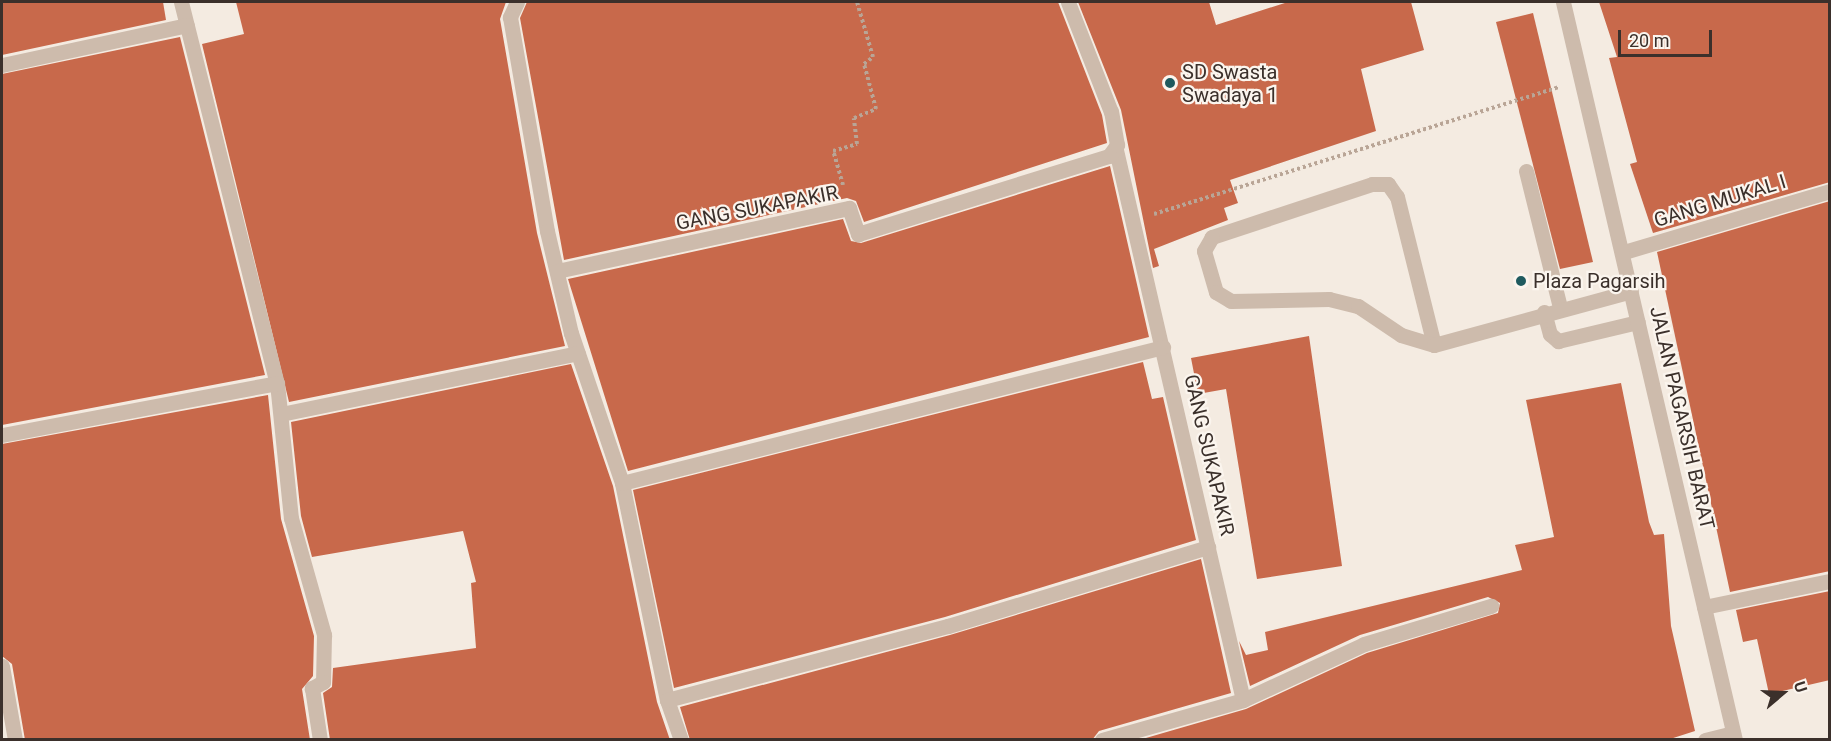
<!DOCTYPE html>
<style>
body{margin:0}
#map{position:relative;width:1831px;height:741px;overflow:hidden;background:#f4ebe1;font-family:Roboto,sans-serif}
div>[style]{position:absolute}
.building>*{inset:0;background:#c8694b}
.path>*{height:4px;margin-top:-2px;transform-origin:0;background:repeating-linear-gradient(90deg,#b9a596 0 3px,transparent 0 6px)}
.service>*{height:15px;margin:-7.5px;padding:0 7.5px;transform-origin:7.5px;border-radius:7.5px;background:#cdbbac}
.minor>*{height:15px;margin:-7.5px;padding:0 7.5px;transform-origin:7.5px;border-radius:7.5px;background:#cdbbac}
.tertiary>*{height:15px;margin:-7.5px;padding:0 7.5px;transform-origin:7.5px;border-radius:7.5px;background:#cdbbac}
.dots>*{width:16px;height:16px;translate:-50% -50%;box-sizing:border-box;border:3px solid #fbf5ee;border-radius:50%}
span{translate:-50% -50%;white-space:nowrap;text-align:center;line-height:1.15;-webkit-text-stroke:4.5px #fbf5ee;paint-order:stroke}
.poi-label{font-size:20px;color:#3b302b}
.left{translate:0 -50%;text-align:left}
.street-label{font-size:20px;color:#3b302b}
.frame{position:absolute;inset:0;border:3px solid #3b302b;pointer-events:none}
.north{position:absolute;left:1753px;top:663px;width:60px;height:60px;-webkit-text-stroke:4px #fbf5ee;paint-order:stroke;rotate:71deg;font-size:16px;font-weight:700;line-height:24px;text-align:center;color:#3b302b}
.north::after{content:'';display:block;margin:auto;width:21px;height:27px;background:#3b302b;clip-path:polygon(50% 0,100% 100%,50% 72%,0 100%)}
.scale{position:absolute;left:1618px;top:30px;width:94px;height:27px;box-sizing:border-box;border:3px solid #3b302b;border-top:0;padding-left:8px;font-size:18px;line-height:21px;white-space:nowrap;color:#3b302b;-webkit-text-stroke:4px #fbf5ee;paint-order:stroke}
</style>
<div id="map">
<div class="building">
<i style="clip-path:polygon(2px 2px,163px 2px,166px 20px,2px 55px)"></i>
<i style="clip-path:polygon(236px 2px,506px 2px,500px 19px,537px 233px,565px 346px,289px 402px,202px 44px,244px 34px)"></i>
<i style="clip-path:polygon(527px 2px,1058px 2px,1102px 115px,1107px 143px,864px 222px,856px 201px,847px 198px,564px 260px,520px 18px)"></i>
<i style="clip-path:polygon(1078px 2px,1209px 2px,1216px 25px,1288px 2px,1411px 2px,1424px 50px,1361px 69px,1376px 131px,1230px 180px,1238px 203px,1224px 208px,1228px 220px,1154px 249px,1159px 266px,1153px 268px,1121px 110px)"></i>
<i style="clip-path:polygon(1599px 2px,1830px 2px,1830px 182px,1653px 233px,1630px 164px,1637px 162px,1609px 58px,1617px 57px)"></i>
<i style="clip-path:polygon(1533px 13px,1593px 262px,1560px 269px,1496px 22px)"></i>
<i style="clip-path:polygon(180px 37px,265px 375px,2px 425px,2px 74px)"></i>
<i style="clip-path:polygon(1110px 166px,1149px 337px,628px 471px,568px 279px,843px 219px,851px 241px,861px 243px)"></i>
<i style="clip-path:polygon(1830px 201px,1830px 571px,1730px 592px,1657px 252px)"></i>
<i style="clip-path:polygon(1309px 336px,1342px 566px,1257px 579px,1226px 389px,1198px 394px,1191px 358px)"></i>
<i style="clip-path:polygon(1143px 362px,1152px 399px,1163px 397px,1196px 540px,945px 617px,674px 688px,633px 490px)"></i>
<i style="clip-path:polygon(571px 364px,613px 486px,657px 702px,670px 740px,330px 740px,323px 693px,332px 687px,333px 668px,476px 648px,471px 583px,476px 582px,463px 531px,312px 557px,301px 516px,291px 422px)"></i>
<i style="clip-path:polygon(1621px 383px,1649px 522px,1654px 535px,1664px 534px,1671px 626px,1695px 731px,1667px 740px,1139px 740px,1246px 709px,1367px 653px,1498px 613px,1500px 603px,1488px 597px,1360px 635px,1250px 686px,1239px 641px,1246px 655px,1268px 650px,1265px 632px,1522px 570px,1515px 545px,1554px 537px,1526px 400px)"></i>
<i style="clip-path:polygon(268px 395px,281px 519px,314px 636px,313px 676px,302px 689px,310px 740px,25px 740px,12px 664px,2px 656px,2px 444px)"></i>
<i style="clip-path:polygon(1201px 559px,1231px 693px,1099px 731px,1092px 740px,690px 740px,680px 707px,950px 635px)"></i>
<i style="clip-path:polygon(1830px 591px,1830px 680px,1769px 694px,1757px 639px,1743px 642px,1736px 610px)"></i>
</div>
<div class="path">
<i style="left:843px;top:185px;width:35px;rotate:-106deg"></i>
<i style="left:833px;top:151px;width:25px;rotate:-16deg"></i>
<i style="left:857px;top:144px;width:26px;rotate:-97deg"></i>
<i style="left:854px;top:118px;width:24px;rotate:-22deg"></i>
<i style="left:876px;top:109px;width:47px;rotate:-104.9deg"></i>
<i style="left:864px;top:64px;width:11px;rotate:-38deg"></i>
<i style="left:873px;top:57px;width:57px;rotate:-106.2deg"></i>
<i style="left:1154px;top:214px;width:424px;rotate:-17.4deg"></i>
</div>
<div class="service">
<i style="left:1526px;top:171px;width:140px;rotate:76deg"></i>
<i style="left:1544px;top:312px;width:23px;rotate:75deg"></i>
<i style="left:1550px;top:334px;width:11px;rotate:41deg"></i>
<i style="left:1558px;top:341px;width:82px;rotate:-13.4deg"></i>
<i style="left:1434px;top:345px;width:153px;rotate:-104deg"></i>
<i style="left:1397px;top:197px;width:16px;rotate:-125deg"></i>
<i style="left:1388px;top:184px;width:16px;rotate:180deg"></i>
<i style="left:1372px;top:184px;width:169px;rotate:161.7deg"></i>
<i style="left:1212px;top:237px;width:16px;rotate:120deg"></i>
<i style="left:1204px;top:251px;width:43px;rotate:73.7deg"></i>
<i style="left:1216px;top:292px;width:17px;rotate:31deg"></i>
<i style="left:1231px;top:301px;width:98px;rotate:-1.2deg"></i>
<i style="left:1329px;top:299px;width:30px;rotate:14deg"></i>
<i style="left:1358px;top:306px;width:52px;rotate:34deg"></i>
<i style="left:1401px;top:335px;width:34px;rotate:17deg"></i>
<i style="left:1434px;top:345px;width:204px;rotate:-15.3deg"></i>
</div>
<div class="minor">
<i style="left:181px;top:2px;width:393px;rotate:75.9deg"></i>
<i style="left:277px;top:383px;width:136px;rotate:84.1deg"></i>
<i style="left:291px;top:518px;width:122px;rotate:74.2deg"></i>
<i style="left:324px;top:635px;width:47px;rotate:91.2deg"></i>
<i style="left:323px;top:682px;width:13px;rotate:151deg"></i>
<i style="left:312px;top:688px;width:53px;rotate:81.3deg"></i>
<i style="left:517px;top:2px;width:17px;rotate:115deg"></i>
<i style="left:510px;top:17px;width:217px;rotate:80.2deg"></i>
<i style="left:547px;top:231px;width:105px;rotate:76.8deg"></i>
<i style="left:571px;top:333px;width:158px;rotate:71.2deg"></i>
<i style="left:622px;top:483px;width:222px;rotate:78.3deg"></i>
<i style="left:667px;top:700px;width:42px;rotate:70.7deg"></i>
<i style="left:2px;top:65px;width:189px;rotate:-12.2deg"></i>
<i style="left:1116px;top:150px;width:564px;rotate:77deg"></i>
<i style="left:1624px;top:252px;width:215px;rotate:-16.5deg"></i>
<i style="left:557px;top:271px;width:299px;rotate:-12.2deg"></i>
<i style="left:849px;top:208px;width:28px;rotate:71deg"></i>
<i style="left:858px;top:234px;width:263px;rotate:-17.3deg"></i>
<i style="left:1109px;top:156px;width:14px;rotate:-54deg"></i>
<i style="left:1117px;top:145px;width:34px;rotate:-100deg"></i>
<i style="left:1111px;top:112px;width:118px;rotate:-111.4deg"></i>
<i style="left:281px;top:414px;width:303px;rotate:-11.6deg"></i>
<i style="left:2px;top:435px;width:280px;rotate:-10.7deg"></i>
<i style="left:622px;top:483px;width:558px;rotate:-14.11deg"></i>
<i style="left:1704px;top:607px;width:129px;rotate:-11.7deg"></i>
<i style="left:2px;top:666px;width:75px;rotate:80deg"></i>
<i style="left:667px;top:700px;width:291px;rotate:-14.8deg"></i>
<i style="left:948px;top:626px;width:272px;rotate:-16.9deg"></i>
<i style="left:1102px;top:740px;width:147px;rotate:-15.8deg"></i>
<i style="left:1243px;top:700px;width:133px;rotate:-24.8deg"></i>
<i style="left:1364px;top:644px;width:133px;rotate:-16.7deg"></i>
<i style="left:1705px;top:740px;width:29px;rotate:-14deg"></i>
</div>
<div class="tertiary">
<i style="left:1563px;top:2px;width:758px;rotate:76.88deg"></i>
</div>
<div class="dots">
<i style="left:1170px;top:83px;background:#1f5a5e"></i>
<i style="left:1521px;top:281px;background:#1f5a5e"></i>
</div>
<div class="poi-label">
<span class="left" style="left:1182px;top:84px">SD Swasta<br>Swadaya 1</span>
<span class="left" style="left:1533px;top:281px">Plaza Pagarsih</span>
</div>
<div class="street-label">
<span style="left:1720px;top:201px;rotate:-17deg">GANG MUKAL I</span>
<span style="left:757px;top:208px;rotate:-11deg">GANG SUKAPAKIR</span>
<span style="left:1682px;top:418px;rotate:77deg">JALAN PAGARSIH BARAT</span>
<span style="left:1209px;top:455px;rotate:77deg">GANG SUKAPAKIR</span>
</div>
<div class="frame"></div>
<div class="north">U</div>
<div class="scale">20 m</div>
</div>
